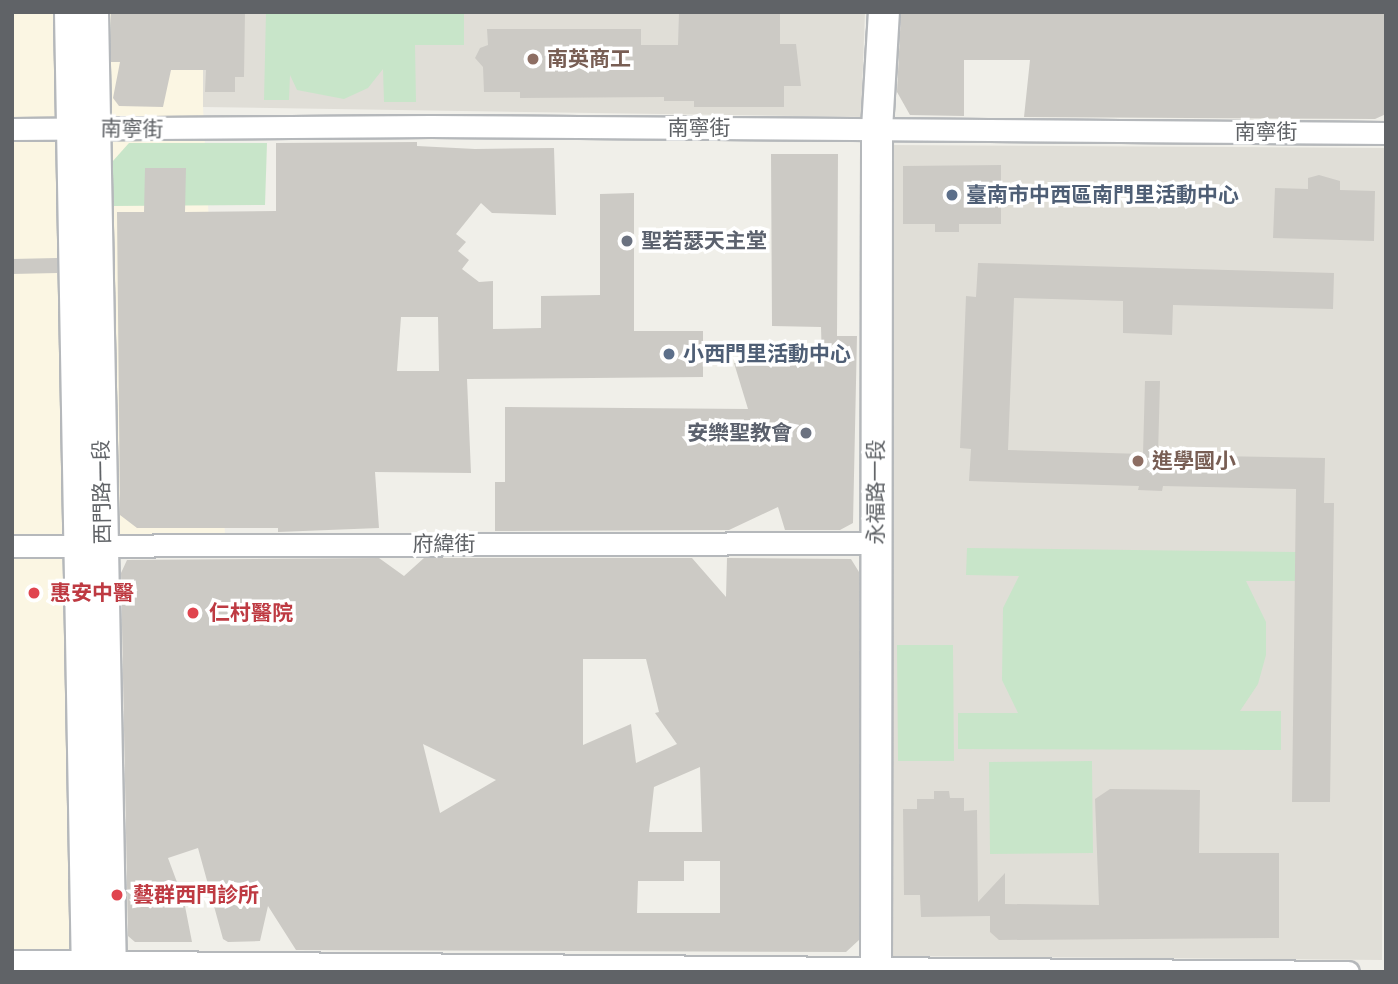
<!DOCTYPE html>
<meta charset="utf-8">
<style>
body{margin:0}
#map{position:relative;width:1398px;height:984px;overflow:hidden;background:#f0efe9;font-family:"Space Grotesk","Noto Sans TC",sans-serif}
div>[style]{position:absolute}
.commercial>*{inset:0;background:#fbf6e3}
.education>*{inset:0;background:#e0ded7}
.green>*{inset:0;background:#c8e5c9}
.building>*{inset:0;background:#cccac5}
.roads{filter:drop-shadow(2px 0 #b5b8bb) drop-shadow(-2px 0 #b5b8bb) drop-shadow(0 2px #b5b8bb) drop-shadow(0 -2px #b5b8bb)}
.street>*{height:21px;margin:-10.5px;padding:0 10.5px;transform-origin:10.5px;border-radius:10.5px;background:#fff}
.secondary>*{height:30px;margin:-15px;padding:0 15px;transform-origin:15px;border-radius:15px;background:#fff}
.dots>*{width:19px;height:19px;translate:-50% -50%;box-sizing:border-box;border:4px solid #fff;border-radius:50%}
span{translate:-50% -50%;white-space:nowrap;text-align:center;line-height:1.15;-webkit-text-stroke:7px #fff;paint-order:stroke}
.education-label{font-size:21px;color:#785e54;font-weight:700}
.left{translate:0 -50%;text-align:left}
.street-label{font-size:21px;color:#606367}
.service-label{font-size:21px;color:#4e5e75;font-weight:700}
.worship-label{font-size:21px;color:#5b616d;font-weight:700}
.right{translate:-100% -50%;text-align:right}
.health-label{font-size:21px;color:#be3a42;font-weight:700}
.frame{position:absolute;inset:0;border:14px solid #606367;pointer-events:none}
</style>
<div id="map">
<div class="commercial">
<i style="clip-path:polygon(12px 12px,203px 12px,203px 107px,225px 534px,63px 535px,75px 972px,12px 972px)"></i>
</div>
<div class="education">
<i style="clip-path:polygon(203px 12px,865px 12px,861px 117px,203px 107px)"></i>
<i style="clip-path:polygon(888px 145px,1386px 148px,1382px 960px,893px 956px)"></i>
</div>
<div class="green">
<i style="clip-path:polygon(266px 12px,464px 12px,464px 45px,415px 45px,416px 102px,384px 102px,383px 69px,368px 88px,344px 99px,297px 90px,290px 75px,289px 100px,264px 100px)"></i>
<i style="clip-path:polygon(129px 143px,267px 143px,265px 205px,112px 206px,112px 162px)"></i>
<i style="clip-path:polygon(967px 548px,1296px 552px,1295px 581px,1246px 581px,1266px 622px,1266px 655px,1258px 684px,1240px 711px,1281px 711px,1281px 750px,958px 749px,958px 713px,1018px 713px,1002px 680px,1003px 608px,1019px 576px,966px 575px)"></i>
<i style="clip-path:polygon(897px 645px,953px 645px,954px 761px,898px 761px)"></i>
<i style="clip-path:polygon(1092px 761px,1093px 853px,990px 854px,989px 762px)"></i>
</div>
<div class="building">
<i style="clip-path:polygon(111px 12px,245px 12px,244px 77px,235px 77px,235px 92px,205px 92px,206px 70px,171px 70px,163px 107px,119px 106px,113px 98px,120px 62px,111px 62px)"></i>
<i style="clip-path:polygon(679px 12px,780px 12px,780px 44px,796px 44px,801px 86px,784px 86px,784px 107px,694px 107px,694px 101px,664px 101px,664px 97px,520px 98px,520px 92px,484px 92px,483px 67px,475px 58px,480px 48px,488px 45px,487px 29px,641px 29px,641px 45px,678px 45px)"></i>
<i style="clip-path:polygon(901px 12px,1386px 12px,1386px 114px,1375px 119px,1024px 117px,1030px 60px,964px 60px,964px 116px,910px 115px,897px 92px)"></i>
<i style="clip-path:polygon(evenodd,417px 142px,417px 146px,475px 149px,554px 148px,556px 215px,492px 213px,481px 203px,456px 234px,466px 242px,458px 251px,469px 260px,462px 269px,479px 282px,493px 281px,493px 329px,541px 328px,541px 296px,600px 295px,600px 194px,634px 193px,634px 331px,703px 331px,703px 377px,467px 379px,471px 473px,375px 472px,379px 528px,278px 532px,278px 528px,137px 528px,120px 515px,117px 212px,144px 212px,145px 168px,186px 168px,185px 212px,276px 211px,276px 143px,417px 142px,401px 317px,438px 317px,439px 371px,397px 371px,401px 317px)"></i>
<i style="clip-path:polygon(771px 154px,838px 154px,837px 336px,857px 336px,853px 523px,840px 530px,785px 530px,778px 507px,729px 530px,495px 531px,495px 482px,505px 482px,505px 407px,748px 409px,734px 363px,822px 362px,821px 327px,772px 326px)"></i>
<i style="clip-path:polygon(1001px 165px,1001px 224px,959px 224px,959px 232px,935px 232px,935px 224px,903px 224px,903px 166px)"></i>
<i style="clip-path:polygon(1319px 175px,1340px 181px,1340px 190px,1375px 191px,1374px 241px,1273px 238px,1275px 188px,1308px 189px,1308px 178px)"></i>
<i style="clip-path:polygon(57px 258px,57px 273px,12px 274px,12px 259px)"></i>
<i style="clip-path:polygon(978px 263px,1334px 273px,1333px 309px,1173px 305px,1172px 335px,1123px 333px,1123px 301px,1014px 298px,1008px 450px,1143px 454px,1145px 381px,1160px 381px,1158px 455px,1325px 458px,1324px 503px,1334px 503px,1330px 802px,1292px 802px,1296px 489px,1163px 486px,1162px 491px,1138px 490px,1139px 486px,969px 481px,971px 449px,960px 448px,966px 296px,976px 297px)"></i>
<i style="clip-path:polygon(evenodd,379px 558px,404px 576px,424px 558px,692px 558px,726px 597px,727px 558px,851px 559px,859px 572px,859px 940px,846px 952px,296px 950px,268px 906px,260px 941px,228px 942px,223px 939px,198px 848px,168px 858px,184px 901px,192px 942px,135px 942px,128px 936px,121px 573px,127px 560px,379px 558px,583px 659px,646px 659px,659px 712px,655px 713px,677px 744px,636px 763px,631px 724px,583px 745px,583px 659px,379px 558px,423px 744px,496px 780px,440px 813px,423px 744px,379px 558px,700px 767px,702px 832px,649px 832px,654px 787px,700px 767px,379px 558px,684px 861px,720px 861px,720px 913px,637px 913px,638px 881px,684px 881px,684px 861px)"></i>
<i style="clip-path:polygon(1110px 789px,1200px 790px,1199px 853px,1279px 853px,1279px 938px,999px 940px,990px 932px,990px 916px,921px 917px,920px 895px,904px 895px,903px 809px,917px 809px,917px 799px,934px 799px,934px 791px,949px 791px,950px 798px,964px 798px,964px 811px,977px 810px,978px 902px,1005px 873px,1005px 904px,1099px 905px,1095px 799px)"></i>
</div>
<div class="roads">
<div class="street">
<i style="left:12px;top:129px;width:418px;rotate:-0.4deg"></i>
<i style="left:430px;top:126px;width:956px;rotate:0.42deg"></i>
<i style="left:12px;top:546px;width:864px;rotate:-0.2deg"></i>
<i style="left:12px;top:961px;width:1336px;rotate:0.47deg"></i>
</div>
<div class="secondary">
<i style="left:70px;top:12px;width:960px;rotate:88.99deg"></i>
<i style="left:93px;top:12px;width:960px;rotate:88.93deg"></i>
<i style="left:876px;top:972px;width:843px;rotate:-89.93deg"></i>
<i style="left:877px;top:129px;width:117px;rotate:-86.6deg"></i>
</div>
</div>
<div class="dots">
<i style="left:533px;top:59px;background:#8d6e63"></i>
<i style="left:952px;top:195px;background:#5c6f8a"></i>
<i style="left:627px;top:241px;background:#6b7280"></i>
<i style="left:669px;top:354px;background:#5c6f8a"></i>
<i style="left:806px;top:433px;background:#6b7280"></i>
<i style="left:1138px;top:461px;background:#8d6e63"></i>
<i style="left:34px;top:593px;background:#e0444e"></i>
<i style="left:193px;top:613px;background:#e0444e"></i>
<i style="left:117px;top:895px;background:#e0444e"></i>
</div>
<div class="education-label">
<span class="left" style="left:547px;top:59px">南英商工</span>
<span class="left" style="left:1152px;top:461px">進學國小</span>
</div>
<div class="street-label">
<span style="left:699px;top:128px">南寧街</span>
<span style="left:132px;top:129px;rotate:1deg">南寧街</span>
<span style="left:1266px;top:132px">南寧街</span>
<span style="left:102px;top:492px;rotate:-91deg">西門路一段</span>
<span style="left:876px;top:492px;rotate:-90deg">永福路一段</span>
<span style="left:444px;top:544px">府緯街</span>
</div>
<div class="service-label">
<span class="left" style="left:966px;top:195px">臺南市中西區南門里活動中心</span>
<span class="left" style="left:683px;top:354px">小西門里活動中心</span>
</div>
<div class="worship-label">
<span class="left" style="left:641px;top:241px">聖若瑟天主堂</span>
<span class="right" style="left:792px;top:433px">安樂聖教會</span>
</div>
<div class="health-label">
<span class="left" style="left:50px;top:593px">惠安中醫</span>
<span class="left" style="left:209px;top:613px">仁村醫院</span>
<span class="left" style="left:133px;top:895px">藝群西門診所</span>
</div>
<div class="frame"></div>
</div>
